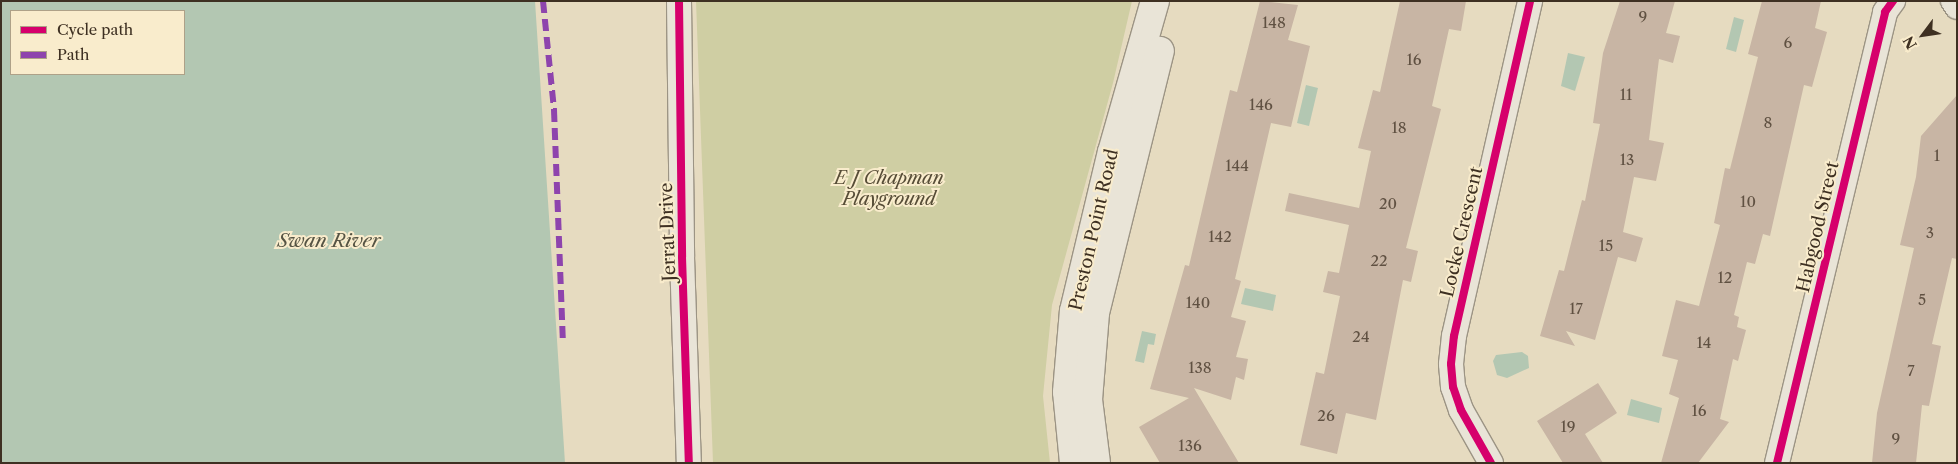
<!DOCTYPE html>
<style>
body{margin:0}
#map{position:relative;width:1958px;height:464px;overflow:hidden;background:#e6dbc0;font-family:"Libre Caslon Text",serif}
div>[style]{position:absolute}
.green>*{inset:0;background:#cfcea3}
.water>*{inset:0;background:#b3c7b2}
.building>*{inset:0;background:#c8b5a4}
.roads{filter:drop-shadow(1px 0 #9c9484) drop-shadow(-1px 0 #9c9484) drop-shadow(0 1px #9c9484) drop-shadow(0 -1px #9c9484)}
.minor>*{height:24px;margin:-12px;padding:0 12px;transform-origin:12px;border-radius:12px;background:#e9e4d7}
.secondary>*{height:28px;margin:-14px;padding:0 14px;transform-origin:14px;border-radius:14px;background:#e9e4d7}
.quiet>*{height:6px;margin-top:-3px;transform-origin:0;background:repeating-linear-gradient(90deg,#8e44ad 0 12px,transparent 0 18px)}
.cycleway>*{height:8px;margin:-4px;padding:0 4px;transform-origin:4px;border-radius:4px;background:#d6006c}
span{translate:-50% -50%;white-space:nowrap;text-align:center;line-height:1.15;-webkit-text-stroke:4px #f9eccc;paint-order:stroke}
.number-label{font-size:15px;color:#605142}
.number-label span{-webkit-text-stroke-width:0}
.park-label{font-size:18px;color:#574d37;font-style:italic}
.street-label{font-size:18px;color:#3e3022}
.water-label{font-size:19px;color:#565444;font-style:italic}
.frame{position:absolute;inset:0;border:2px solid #3e3022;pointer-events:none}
.legend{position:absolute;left:10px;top:10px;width:175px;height:65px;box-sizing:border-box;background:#f9eccc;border:1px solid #aea188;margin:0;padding:6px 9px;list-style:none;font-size:15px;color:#3e3022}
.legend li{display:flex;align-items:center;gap:10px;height:25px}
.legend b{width:25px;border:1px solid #aea188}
.north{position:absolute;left:1898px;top:10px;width:50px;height:50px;-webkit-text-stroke:4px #f9eccc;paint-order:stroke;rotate:239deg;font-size:14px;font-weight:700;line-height:20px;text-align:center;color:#3e3022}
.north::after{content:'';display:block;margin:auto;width:18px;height:22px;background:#3e3022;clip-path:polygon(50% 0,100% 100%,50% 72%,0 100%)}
</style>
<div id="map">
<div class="green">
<i style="clip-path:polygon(696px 1px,1132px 1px,1113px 83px,1052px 305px,1043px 396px,1050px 463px,713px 463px)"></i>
</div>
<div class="water">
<i style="clip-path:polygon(evenodd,1px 1px,535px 1px,565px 463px,1px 463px,1px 1px,184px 11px,184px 74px,11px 74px,11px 11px,184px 11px)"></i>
<i style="clip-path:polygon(1734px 17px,1744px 20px,1736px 52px,1726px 49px)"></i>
<i style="clip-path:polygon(1568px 53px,1585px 57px,1575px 91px,1561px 86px)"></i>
<i style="clip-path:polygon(1306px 85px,1318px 88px,1309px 126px,1297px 123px)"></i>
<i style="clip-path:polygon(1245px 288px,1276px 295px,1273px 311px,1241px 304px)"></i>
<i style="clip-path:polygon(1142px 331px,1156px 334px,1154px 345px,1148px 344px,1144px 363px,1135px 361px)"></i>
<i style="clip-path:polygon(1522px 352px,1528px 356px,1529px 368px,1507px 378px,1497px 375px,1493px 361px,1496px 355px)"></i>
<i style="clip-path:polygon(1631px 399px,1662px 408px,1659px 423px,1627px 415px)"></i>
</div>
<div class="building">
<i style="clip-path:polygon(1260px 1px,1298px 5px,1288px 40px,1310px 46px,1291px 127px,1271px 123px,1235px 279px,1241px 281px,1231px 317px,1246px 321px,1236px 357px,1248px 359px,1244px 380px,1236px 377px,1231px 400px,1194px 388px,1239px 463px,1160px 463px,1139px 427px,1189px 398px,1150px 389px,1185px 265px,1189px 266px,1230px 90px,1237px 92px)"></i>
<i style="clip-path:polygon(1400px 1px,1466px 1px,1461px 31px,1449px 29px,1432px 106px,1441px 109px,1406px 248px,1418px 251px,1411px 282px,1403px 280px,1376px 420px,1346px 413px,1337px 454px,1300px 445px,1316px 372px,1324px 374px,1340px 296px,1323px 292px,1328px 271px,1339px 273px,1349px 225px,1285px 211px,1289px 193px,1359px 208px,1371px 151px,1358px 148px,1373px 90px,1380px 92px)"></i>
<i style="clip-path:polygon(1620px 1px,1675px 1px,1666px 33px,1680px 36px,1673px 63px,1659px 59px,1649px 140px,1664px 143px,1656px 181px,1634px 177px,1623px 232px,1643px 238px,1636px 262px,1618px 257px,1595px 340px,1566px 331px,1575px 346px,1540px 336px,1559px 270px,1564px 271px,1582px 200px,1585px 201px,1600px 124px,1593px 123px,1603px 53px)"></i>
<i style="clip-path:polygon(1762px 1px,1821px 1px,1815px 28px,1827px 32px,1812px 87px,1804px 85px,1770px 236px,1763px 234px,1755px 264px,1747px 262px,1734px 315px,1739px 317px,1737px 327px,1746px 330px,1738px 361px,1733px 359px,1720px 419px,1729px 422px,1698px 463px,1661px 463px,1679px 398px,1669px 394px,1678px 360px,1662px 356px,1676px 300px,1699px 306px,1720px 225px,1714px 223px,1725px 168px,1730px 169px,1758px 57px,1748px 54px)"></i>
<i style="clip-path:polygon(1957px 95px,1957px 259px,1952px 258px,1932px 344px,1941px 346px,1929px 406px,1922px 405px,1916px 463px,1872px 463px,1877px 413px,1914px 248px,1900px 245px,1916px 177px,1921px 136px)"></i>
<i style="clip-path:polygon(1598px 383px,1617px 413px,1585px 434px,1603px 463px,1563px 463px,1537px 421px)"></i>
</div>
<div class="roads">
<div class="minor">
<i style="left:679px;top:1px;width:256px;rotate:89.3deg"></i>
<i style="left:682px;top:257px;width:206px;rotate:88.1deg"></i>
<i style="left:1953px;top:1px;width:7px;rotate:56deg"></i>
<i style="left:1491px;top:463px;width:61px;rotate:-119.5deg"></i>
<i style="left:1461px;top:410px;width:24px;rotate:-109deg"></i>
<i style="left:1453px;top:387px;width:23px;rotate:-95deg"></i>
<i style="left:1451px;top:364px;width:28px;rotate:-84deg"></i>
<i style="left:1454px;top:336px;width:344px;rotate:-77.2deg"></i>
<i style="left:1777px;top:463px;width:464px;rotate:-76.5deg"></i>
<i style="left:1885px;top:12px;width:14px;rotate:-54deg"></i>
</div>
<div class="secondary">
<i style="left:1074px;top:463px;width:71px;rotate:-95.6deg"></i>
<i style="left:1067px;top:392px;width:81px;rotate:-85.1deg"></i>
<i style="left:1074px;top:311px;width:163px;rotate:-76.6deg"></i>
<i style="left:1112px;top:152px;width:157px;rotate:-74.1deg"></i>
<i style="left:1096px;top:463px;width:64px;rotate:-97.2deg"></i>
<i style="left:1088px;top:400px;width:87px;rotate:-85.4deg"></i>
<i style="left:1095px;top:313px;width:270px;rotate:-76.1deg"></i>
</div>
</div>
<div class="quiet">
<i style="left:543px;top:1px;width:110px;rotate:84.2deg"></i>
<i style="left:554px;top:110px;width:232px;rotate:87.8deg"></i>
</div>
<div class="cycleway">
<i style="left:679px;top:1px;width:256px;rotate:89.3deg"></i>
<i style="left:682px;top:257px;width:206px;rotate:88.1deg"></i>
<i style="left:1491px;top:463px;width:61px;rotate:-119.5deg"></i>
<i style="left:1461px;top:410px;width:24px;rotate:-109deg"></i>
<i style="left:1453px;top:387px;width:23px;rotate:-95deg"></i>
<i style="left:1451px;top:364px;width:28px;rotate:-84deg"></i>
<i style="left:1454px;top:336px;width:344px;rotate:-77.2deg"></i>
<i style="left:1777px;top:463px;width:464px;rotate:-76.5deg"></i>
<i style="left:1885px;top:12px;width:14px;rotate:-54deg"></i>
</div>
<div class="number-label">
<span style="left:1643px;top:17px">9</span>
<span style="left:1274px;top:23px">148</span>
<span style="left:1788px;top:43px">6</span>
<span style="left:1414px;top:60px">16</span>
<span style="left:1626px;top:95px">11</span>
<span style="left:1261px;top:105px">146</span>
<span style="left:1768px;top:123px">8</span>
<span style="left:1399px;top:128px">18</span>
<span style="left:1937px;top:156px">1</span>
<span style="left:1627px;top:160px">13</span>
<span style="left:1237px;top:166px">144</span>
<span style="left:1748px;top:202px">10</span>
<span style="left:1388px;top:204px">20</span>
<span style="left:1930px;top:233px">3</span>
<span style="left:1220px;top:237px">142</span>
<span style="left:1606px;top:246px">15</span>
<span style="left:1379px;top:261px">22</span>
<span style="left:1725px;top:278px">12</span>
<span style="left:1922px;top:300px">5</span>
<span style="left:1198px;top:303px">140</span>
<span style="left:1576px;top:309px">17</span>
<span style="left:1361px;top:337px">24</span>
<span style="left:1704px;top:343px">14</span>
<span style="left:1200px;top:368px">138</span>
<span style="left:1911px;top:371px">7</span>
<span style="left:1699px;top:411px">16</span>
<span style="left:1326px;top:416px">26</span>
<span style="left:1568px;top:427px">19</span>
<span style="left:1896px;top:439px">9</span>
<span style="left:1190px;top:446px">136</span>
</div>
<div class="park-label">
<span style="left:889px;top:189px">E J Chapman<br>Playground</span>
</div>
<div class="street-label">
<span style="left:1818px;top:227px;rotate:-77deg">Habgood Street</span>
<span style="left:1094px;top:230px;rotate:-77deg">Preston Point Road</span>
<span style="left:668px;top:232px;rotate:-92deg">Jerrat Drive</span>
<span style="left:1462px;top:232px;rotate:-77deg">Locke Crescent</span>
</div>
<div class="water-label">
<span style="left:329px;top:241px">Swan River</span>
</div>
<div class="frame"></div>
<ul class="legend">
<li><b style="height:6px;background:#d6006c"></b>Cycle path</li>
<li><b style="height:6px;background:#8e44ad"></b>Path</li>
</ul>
<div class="north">N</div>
</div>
